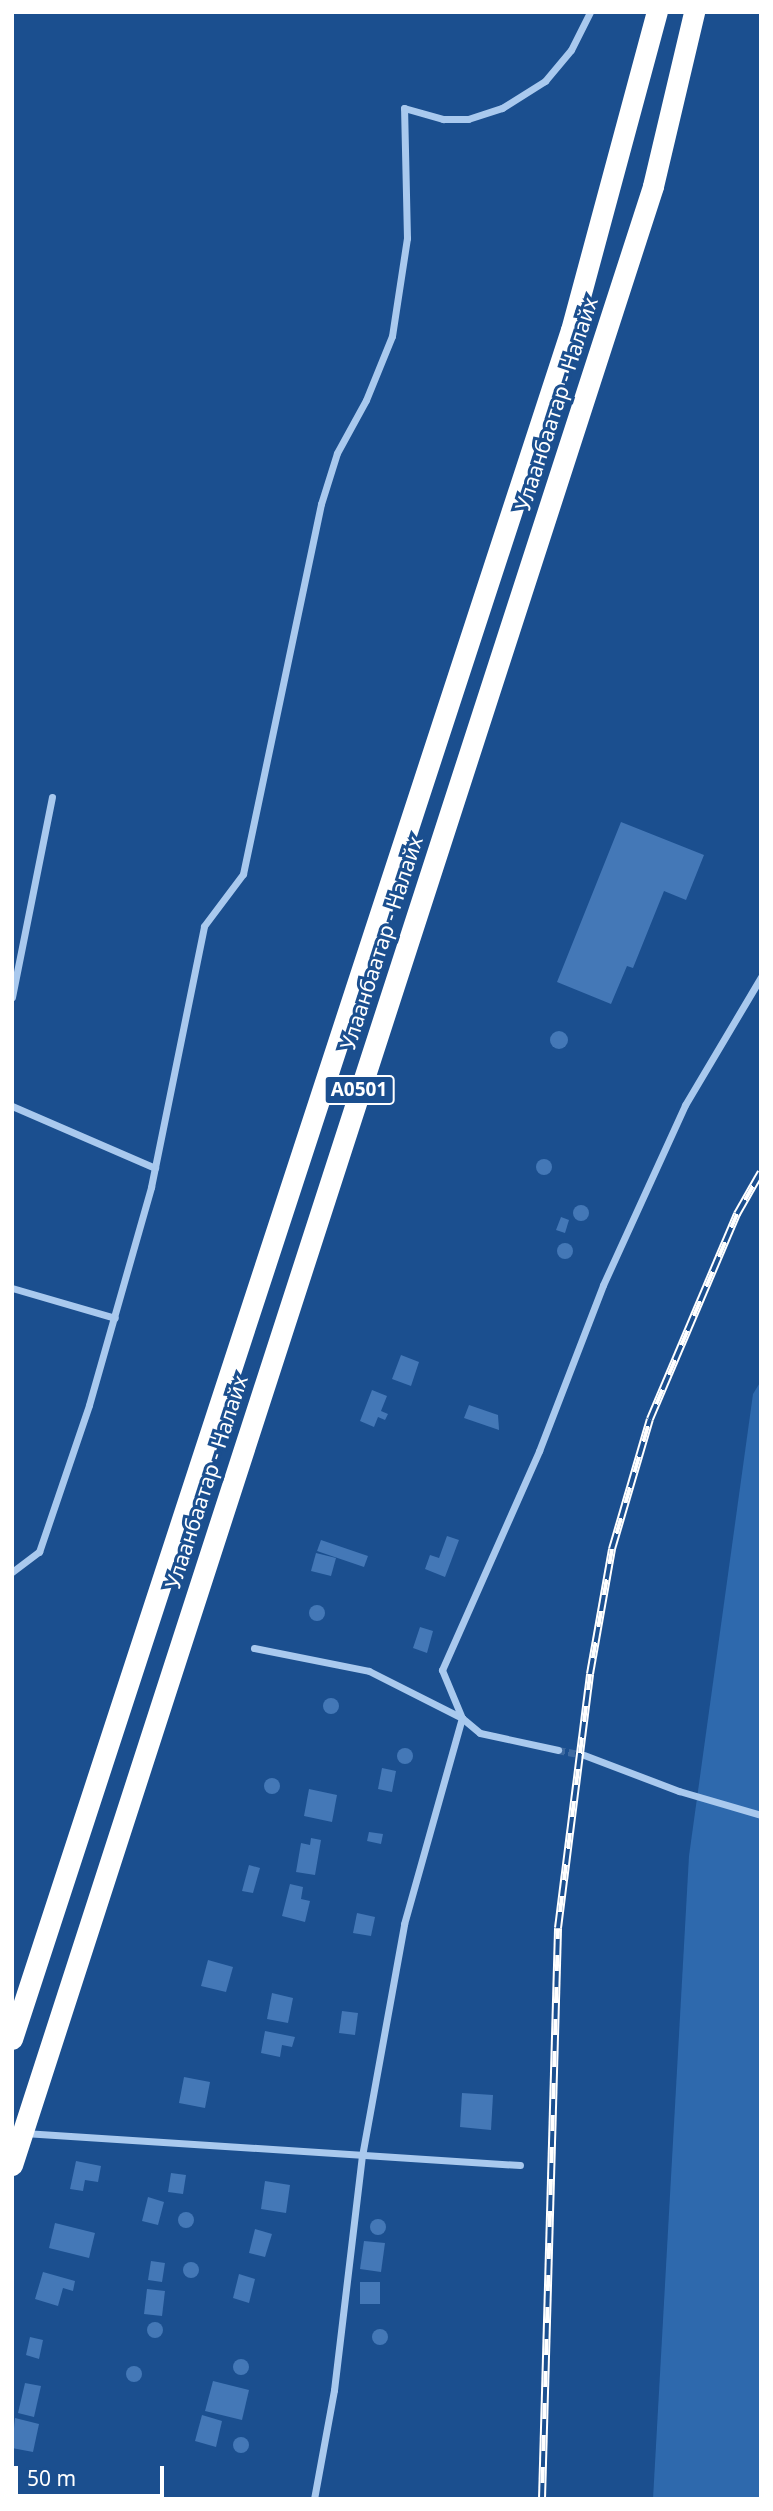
<!DOCTYPE html>
<meta charset="utf-8">
<style>
body{margin:0}
#map{position:relative;width:773px;height:2511px;overflow:hidden;background:#1b4f8f;font-family:"Noto Sans",sans-serif}
div>[style]{position:absolute}
.green>*{inset:0;background:#2e69ad}
.building>*{inset:0;background:#4478b7}
.round{border-radius:50%}
.street-tunnel>*{height:7px;margin-top:-3.5px;transform-origin:0;background:repeating-linear-gradient(90deg,#3d69a0 0 7px,transparent 0 10.5px)}
.street>*{height:7px;margin:-3.5px;padding:0 3.5px;transform-origin:3.5px;border-radius:3.5px;background:#a9c9ee}
.highway>*{height:21px;margin:-10.5px;padding:0 10.5px;transform-origin:10.5px;border-radius:10.5px;background:#fff}
.rail>*{height:8px;margin-top:-4px;transform-origin:0;background:repeating-linear-gradient(90deg,#1b4f8f 0 16px,#fff 0 32px);box-sizing:border-box;border-block:2px solid #fff}
span{translate:-50% -50%;white-space:nowrap;text-align:center;line-height:1.15;-webkit-text-stroke:6px #1b4f8f;paint-order:stroke}
.shield-label span{padding:2px 5px;background:#1b4f8f;border:2px solid;border-radius:5px;-webkit-text-stroke-width:0}
.shield-label{font-size:19px;color:#fff;font-weight:700}
.street-label{font-size:21px;color:#fff}
.frame{position:absolute;inset:0;border:14px solid #fff;pointer-events:none}
.scale{position:absolute;left:14px;top:2466px;width:150px;height:32px;box-sizing:border-box;border:4px solid #fff;border-top:0;padding-left:9px;font-size:21px;line-height:24px;white-space:nowrap;color:#fff;-webkit-text-stroke:5px #1b4f8f;paint-order:stroke}
</style>
<div id="map">
<div class="green">
<i style="clip-path:polygon(761px 1381px,761px 2499px,653px 2499px,689px 1856px,753px 1394px)"></i>
</div>
<div class="building">
<i style="clip-path:polygon(621px 822px,704px 855px,686px 900px,664px 891px,633px 968px,627px 966px,611px 1004px,557px 982px)"></i>
<i class="round" style="left:550px;top:1031px;width:18px;height:18px"></i>
<i class="round" style="left:536px;top:1159px;width:16px;height:16px"></i>
<i class="round" style="left:573px;top:1205px;width:16px;height:16px"></i>
<i style="clip-path:polygon(561px 1217px,569px 1220px,565px 1233px,556px 1230px)"></i>
<i class="round" style="left:557px;top:1243px;width:16px;height:16px"></i>
<i style="clip-path:polygon(401px 1355px,419px 1362px,411px 1386px,392px 1379px)"></i>
<i style="clip-path:polygon(372px 1390px,387px 1396px,381px 1411px,388px 1414px,385px 1420px,378px 1417px,374px 1427px,360px 1421px)"></i>
<i style="clip-path:polygon(469px 1405px,498px 1415px,499px 1430px,464px 1418px)"></i>
<i style="clip-path:polygon(447px 1536px,459px 1540px,445px 1577px,425px 1569px,430px 1555px,439px 1558px)"></i>
<i style="clip-path:polygon(321px 1540px,368px 1556px,364px 1567px,317px 1551px)"></i>
<i style="clip-path:polygon(316px 1553px,336px 1558px,331px 1576px,311px 1571px)"></i>
<i class="round" style="left:309px;top:1605px;width:16px;height:16px"></i>
<i style="clip-path:polygon(420px 1627px,433px 1631px,427px 1653px,413px 1648px)"></i>
<i class="round" style="left:323px;top:1698px;width:16px;height:16px"></i>
<i class="round" style="left:397px;top:1748px;width:16px;height:16px"></i>
<i style="clip-path:polygon(382px 1768px,396px 1771px,392px 1792px,378px 1789px)"></i>
<i class="round" style="left:264px;top:1778px;width:16px;height:16px"></i>
<i style="clip-path:polygon(309px 1789px,337px 1795px,332px 1822px,304px 1816px)"></i>
<i style="clip-path:polygon(369px 1832px,383px 1834px,381px 1844px,367px 1841px)"></i>
<i style="clip-path:polygon(311px 1838px,321px 1840px,315px 1875px,296px 1872px,301px 1843px,310px 1845px)"></i>
<i style="clip-path:polygon(249px 1865px,260px 1868px,253px 1893px,242px 1891px)"></i>
<i style="clip-path:polygon(290px 1884px,303px 1887px,301px 1899px,310px 1901px,305px 1922px,282px 1916px)"></i>
<i style="clip-path:polygon(357px 1913px,375px 1917px,371px 1936px,353px 1933px)"></i>
<i style="clip-path:polygon(208px 1960px,233px 1967px,226px 1992px,201px 1986px)"></i>
<i style="clip-path:polygon(272px 1993px,293px 1998px,288px 2023px,267px 2019px)"></i>
<i style="clip-path:polygon(342px 2011px,358px 2013px,355px 2035px,339px 2033px)"></i>
<i style="clip-path:polygon(265px 2031px,295px 2037px,292px 2047px,282px 2045px,280px 2057px,261px 2053px)"></i>
<i style="clip-path:polygon(184px 2077px,210px 2082px,205px 2108px,179px 2103px)"></i>
<i style="clip-path:polygon(462px 2093px,493px 2095px,491px 2130px,460px 2127px)"></i>
<i style="clip-path:polygon(76px 2161px,101px 2166px,98px 2182px,85px 2180px,83px 2191px,70px 2189px)"></i>
<i style="clip-path:polygon(171px 2173px,186px 2175px,183px 2194px,168px 2192px)"></i>
<i style="clip-path:polygon(265px 2181px,290px 2185px,286px 2213px,261px 2209px)"></i>
<i style="clip-path:polygon(148px 2197px,164px 2202px,158px 2225px,142px 2221px)"></i>
<i class="round" style="left:178px;top:2212px;width:16px;height:16px"></i>
<i class="round" style="left:370px;top:2219px;width:16px;height:16px"></i>
<i style="clip-path:polygon(55px 2223px,95px 2233px,89px 2258px,49px 2248px)"></i>
<i style="clip-path:polygon(255px 2229px,272px 2234px,265px 2257px,249px 2253px)"></i>
<i style="clip-path:polygon(364px 2241px,385px 2243px,381px 2272px,360px 2269px)"></i>
<i style="clip-path:polygon(151px 2261px,165px 2263px,162px 2282px,148px 2280px)"></i>
<i class="round" style="left:183px;top:2262px;width:16px;height:16px"></i>
<i style="clip-path:polygon(43px 2272px,75px 2281px,73px 2291px,63px 2288px,58px 2306px,35px 2299px)"></i>
<i style="clip-path:polygon(239px 2274px,255px 2279px,249px 2303px,233px 2298px)"></i>
<i style="clip-path:polygon(360px 2282px,380px 2282px,380px 2304px,360px 2304px)"></i>
<i style="clip-path:polygon(147px 2289px,165px 2291px,162px 2316px,144px 2314px)"></i>
<i class="round" style="left:147px;top:2322px;width:16px;height:16px"></i>
<i class="round" style="left:372px;top:2329px;width:16px;height:16px"></i>
<i style="clip-path:polygon(30px 2337px,43px 2340px,39px 2359px,26px 2355px)"></i>
<i class="round" style="left:233px;top:2359px;width:16px;height:16px"></i>
<i class="round" style="left:126px;top:2366px;width:16px;height:16px"></i>
<i style="clip-path:polygon(213px 2381px,249px 2390px,242px 2420px,205px 2411px)"></i>
<i style="clip-path:polygon(25px 2383px,41px 2386px,34px 2417px,18px 2413px)"></i>
<i style="clip-path:polygon(202px 2415px,222px 2421px,216px 2447px,195px 2441px)"></i>
<i style="clip-path:polygon(15px 2418px,39px 2424px,33px 2452px,12px 2448px)"></i>
<i class="round" style="left:233px;top:2437px;width:16px;height:16px"></i>
</div>
<div class="street-tunnel">
<i style="left:558px;top:1750px;width:26px;rotate:11deg"></i>
</div>
<div class="street">
<i style="left:12px;top:997px;width:204px;rotate:-78.7deg"></i>
<i style="left:12px;top:1106px;width:156px;rotate:23.4deg"></i>
<i style="left:12px;top:1288px;width:107px;rotate:16.2deg"></i>
<i style="left:12px;top:1572px;width:34px;rotate:-37deg"></i>
<i style="left:39px;top:1552px;width:155px;rotate:-71.2deg"></i>
<i style="left:89px;top:1405px;width:227px;rotate:-74.1deg"></i>
<i style="left:151px;top:1187px;width:266px;rotate:-78.5deg"></i>
<i style="left:204px;top:926px;width:65px;rotate:-53.1deg"></i>
<i style="left:243px;top:874px;width:378px;rotate:-78.1deg"></i>
<i style="left:321px;top:504px;width:53px;rotate:-72.6deg"></i>
<i style="left:337px;top:453px;width:60px;rotate:-61.3deg"></i>
<i style="left:366px;top:400px;width:69px;rotate:-67.9deg"></i>
<i style="left:392px;top:336px;width:99px;rotate:-81.3deg"></i>
<i style="left:407px;top:238px;width:130px;rotate:-91.3deg"></i>
<i style="left:404px;top:108px;width:41px;rotate:15.8deg"></i>
<i style="left:443px;top:119px;width:25px"></i>
<i style="left:468px;top:119px;width:36px;rotate:-18deg"></i>
<i style="left:502px;top:108px;width:51px;rotate:-32.1deg"></i>
<i style="left:545px;top:81px;width:40px;rotate:-50deg"></i>
<i style="left:571px;top:50px;width:42px;rotate:-63.4deg"></i>
<i style="left:254px;top:1648px;width:117px;rotate:11.3deg"></i>
<i style="left:369px;top:1671px;width:104px;rotate:26.8deg"></i>
<i style="left:462px;top:1718px;width:23px;rotate:40deg"></i>
<i style="left:480px;top:1733px;width:80px;rotate:12.3deg"></i>
<i style="left:584px;top:1755px;width:102px;rotate:20.8deg"></i>
<i style="left:679px;top:1791px;width:85px;rotate:16.3deg"></i>
<i style="left:24px;top:2133px;width:497px;rotate:3.7deg"></i>
<i style="left:314px;top:2499px;width:111px;rotate:-79.6deg"></i>
<i style="left:334px;top:2390px;width:236px;rotate:-83.2deg"></i>
<i style="left:362px;top:2156px;width:236px;rotate:-79.7deg"></i>
<i style="left:404px;top:1924px;width:214px;rotate:-74.3deg"></i>
<i style="left:462px;top:1718px;width:52px;rotate:-112.6deg"></i>
<i style="left:442px;top:1670px;width:240px;rotate:-66.1deg"></i>
<i style="left:539px;top:1451px;width:178px;rotate:-68.9deg"></i>
<i style="left:603px;top:1285px;width:198px;rotate:-65.5deg"></i>
<i style="left:685px;top:1105px;width:149px;rotate:-59.3deg"></i>
</div>
<div class="highway">
<i style="left:12px;top:2039px;width:1798px;rotate:-71.89deg"></i>
<i style="left:571px;top:330px;width:329px;rotate:-74.9deg"></i>
<i style="left:12px;top:2165px;width:2080px;rotate:-72.05deg"></i>
<i style="left:653px;top:186px;width:179px;rotate:-76.7deg"></i>
</div>
<div class="rail">
<i style="left:542px;top:2499px;width:571px;rotate:-88.39deg"></i>
<i style="left:558px;top:1928px;width:256px;rotate:-82.8deg"></i>
<i style="left:590px;top:1674px;width:127px;rotate:-80deg"></i>
<i style="left:612px;top:1549px;width:135px;rotate:-73.7deg"></i>
<i style="left:650px;top:1419px;width:223px;rotate:-67deg"></i>
<i style="left:737px;top:1214px;width:48px;rotate:-60.3deg"></i>
</div>
<div class="shield-label">
<span style="left:359px;top:1090px">A0501</span>
</div>
<div class="street-label">
<span style="left:556px;top:404px;rotate:-72deg">Улаанбаатар - Налайх</span>
<span style="left:381px;top:943px;rotate:-72deg">Улаанбаатар - Налайх</span>
<span style="left:206px;top:1482px;rotate:-72deg">Улаанбаатар - Налайх</span>
</div>
<div class="frame"></div>
<div class="scale">50 m</div>
</div>
